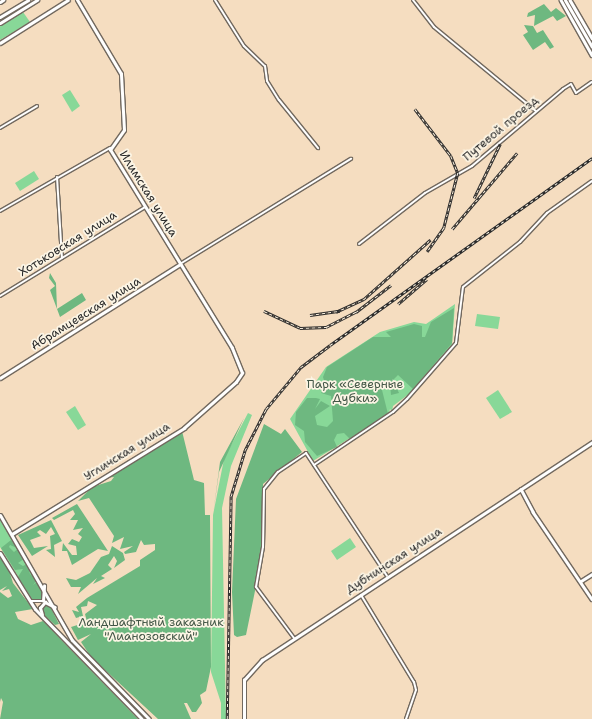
<!DOCTYPE html>
<meta charset="utf-8">
<style>
body{margin:0}
#map{position:relative;width:592px;height:719px;overflow:hidden;background:#f5ddc0;font-family:"Shantell Sans",sans-serif}
div>[style]{position:absolute}
.green>*{inset:0;background:#88d898}
.forest>*{inset:0;background:#6eb880}
.roads{filter:drop-shadow(1px 0 #72695f) drop-shadow(-1px 0 #72695f) drop-shadow(0 1px #72695f) drop-shadow(0 -1px #72695f)}
.minor>*{height:2px;margin:-1px;padding:0 1px;transform-origin:1px;border-radius:1px;background:#fff}
.tertiary>*{height:2.5px;margin:-1.25px;padding:0 1.25px;transform-origin:1.25px;border-radius:1.25px;background:#fff}
.secondary>*{height:3px;margin:-1.5px;padding:0 1.5px;transform-origin:1.5px;border-radius:1.5px;background:#fff}
.primary>*{height:3px;margin:-1.5px;padding:0 1.5px;transform-origin:1.5px;border-radius:1.5px;background:#fff}
.rail>*{height:2.5px;margin-top:-1.25px;transform-origin:0;background:repeating-linear-gradient(90deg,#fcf5e5 0 3px,#2b2b2b 0 6px);box-sizing:border-box;border-block:1px solid #2b2b2b}
span{translate:-50% -50%;white-space:nowrap;text-align:center;line-height:1.15;-webkit-text-stroke:3.5px #fcf5e5;paint-order:stroke}
.street-label{font-size:12px;color:#2b2b2b}
.park-label{font-size:12px;color:#425646}
</style>
<div id="map">
<div class="green">
<i style="clip-path:polygon(23px 12px,30px 22px,0 40px,0 26px)"></i>
<i style="clip-path:polygon(70px 90px,80px 106px,72px 112px,62px 95px)"></i>
<i style="clip-path:polygon(34px 171px,39px 179px,20px 191px,15px 183px)"></i>
<i style="clip-path:polygon(455px 304px,452px 345px,409px 394px,393px 406px,392px 412px,390px 409px,389px 414px,313px 461px,290px 419px,326px 367px,380px 332px,414px 322px,426px 324px)"></i>
<i style="clip-path:polygon(477px 314px,500px 317px,498px 329px,475px 326px)"></i>
<i style="clip-path:polygon(498px 390px,512px 412px,500px 419px,486px 398px)"></i>
<i style="clip-path:polygon(75px 406px,86px 425px,78px 430px,66px 412px)"></i>
<i style="clip-path:polygon(248px 413px,252px 415px,231px 466px,222px 508px,226px 719px,221px 719px,221px 703px,211px 672px,213px 515px,224px 459px)"></i>
<i style="clip-path:polygon(0 520px,43px 588px,43px 600px,32px 599px,0 547px)"></i>
<i style="clip-path:polygon(350px 538px,356px 547px,337px 560px,331px 551px)"></i>
</div>
<div class="forest">
<i style="clip-path:polygon(544px 4px,551px 12px,556px 8px,566px 16px,557px 21px,553px 16px,534px 26px,535px 15px,527px 17px,528px 13px)"></i>
<i style="clip-path:polygon(524px 25px,533px 26px,537px 33px,543px 30px,554px 47px,550px 49px,545px 42px,533px 50px,523px 35px,528px 32px)"></i>
<i style="clip-path:polygon(50px 273px,56px 283px,57px 309px,82px 293px,86px 300px,60px 317px,50px 290px,55px 286px,49px 278px)"></i>
<i style="clip-path:polygon(454px 308px,452px 343px,413px 389px,398px 375px,393px 380px,399px 393px,391px 395px,390px 384px,384px 380px,381px 386px,388px 414px,350px 439px,344px 433px,337px 434px,334px 440px,337px 447px,317px 456px,305px 442px,304px 431px,295px 425px,296px 412px,307px 398px,316px 398px,320px 399px,315px 409px,321px 401px,330px 406px,315px 416px,317px 425px,327px 427px,333px 421px,331px 396px,321px 393px,326px 387px,323px 377px,327px 367px,373px 337px,391px 337px,386px 332px,414px 324px,422px 326px,422px 337px,425px 337px,431px 322px)"></i>
<i style="clip-path:polygon(244px 418px,219px 472px,213px 515px,220px 462px)"></i>
<i style="clip-path:polygon(264px 424px,281px 434px,285px 429px,302px 452px,263px 484px,262px 543px,255px 591px,246px 635px,237px 637px,234px 635px,232px 592px,236px 499px)"></i>
<i style="clip-path:polygon(182px 431px,194px 480px,204px 483px,205px 515px,210px 515px,211px 667px,206px 691px,200px 695px,202px 703px,196px 712px,192px 712px,187px 703px,184px 703px,191px 719px,158px 719px,91px 657px,81px 642px,91px 634px,78px 640px,71px 627px,87px 622px,85px 614px,97px 605px,88px 601px,87px 606px,81px 607px,83px 616px,76px 618px,72px 610px,79px 612px,76px 607px,87px 598px,140px 566px,140px 560px,155px 550px,155px 544px,144px 545px,141px 540px,136px 552px,125px 554px,124px 552px,133px 546px,120px 549px,124px 537px,112px 543px,114px 536px,89px 498px,78px 501px,92px 487px,111px 481px,114px 477px,105px 478px)"></i>
<i style="clip-path:polygon(77px 504px,108px 551px,98px 549px,72px 565px,67px 551px,62px 551px,63px 543px,72px 555px,77px 555px,76px 546px,68px 544px,72px 539px,79px 542px,82px 537px,78px 534px,83px 528px,73px 530px,78px 520px,70px 520px,75px 514px,73px 510px,54px 520px,52px 518px)"></i>
<i style="clip-path:polygon(51px 520px,62px 541px,54px 545px,55px 557px,46px 550px,51px 549px,50px 536px,55px 534px,51px 527px,46px 534px,40px 530px,37px 532px,41px 536px,30px 540px,34px 548px,48px 546px,32px 556px,18px 535px)"></i>
<i style="clip-path:polygon(11px 540px,17px 548px,10px 545px,9px 547px,14px 552px,19px 548px,24px 559px,18px 563px,23px 566px,27px 564px,30px 574px,37px 580px,33px 585px,37px 582px,44px 591px,42px 600px,33px 600px,18px 577px,23px 569px,15px 570px,1px 548px)"></i>
<i style="clip-path:polygon(112px 546px,123px 553px,125px 560px,114px 568px,117px 561px,114px 556px,108px 565px,112px 569px,101px 576px,105px 578px,93px 584px,97px 578px,78px 594px,81px 587px,71px 587px,66px 578px,76px 580px,90px 573px,101px 557px,109px 554px)"></i>
<i style="clip-path:polygon(0 558px,8px 567px,13px 583px,33px 609px,15px 612px,18px 619px,31px 625px,43px 621px,138px 719px,0 719px,3px 702px,1px 698px,0 702px,0 592px,8px 598px,12px 596px,9px 589px,2px 591px,7px 586px,0 590px)"></i>
<i style="clip-path:polygon(44px 604px,49px 604px,59px 624px,55px 625px,42px 613px)"></i>
</div>
<div class="roads">
<div class="minor">
<i style="left:215px;top:0;width:54px;rotate:57.8deg"></i>
<i style="left:244px;top:46px;width:29px;rotate:44deg"></i>
<i style="left:265px;top:66px;width:15px;rotate:82deg"></i>
<i style="left:267px;top:81px;width:22px;rotate:58deg"></i>
<i style="left:279px;top:100px;width:62px;rotate:50.9deg"></i>
<i style="left:413px;top:0;width:34px;rotate:52deg"></i>
<i style="left:434px;top:27px;width:132px;rotate:39.5deg"></i>
<i style="left:0;top:128px;width:43px;rotate:-30.7deg"></i>
<i style="left:57px;top:177px;width:81px;rotate:86.5deg"></i>
<i style="left:0;top:211px;width:127px;rotate:-29.8deg"></i>
<i style="left:359px;top:244px;width:83px;rotate:-37.7deg"></i>
<i style="left:425px;top:193px;width:54px;rotate:-29.9deg"></i>
<i style="left:472px;top:166px;width:119px;rotate:-40.2deg"></i>
<i style="left:563px;top:89px;width:9px;rotate:-32deg"></i>
<i style="left:571px;top:84px;width:10px;rotate:61deg"></i>
<i style="left:576px;top:93px;width:19px;rotate:-35deg"></i>
<i style="left:180px;top:264px;width:201px;rotate:-31.6deg"></i>
<i style="left:0;top:296px;width:170px;rotate:-31.5deg"></i>
<i style="left:314px;top:465px;width:95px;rotate:-33.9deg"></i>
<i style="left:393px;top:412px;width:19px;rotate:-43deg"></i>
<i style="left:407px;top:399px;width:74px;rotate:-48.8deg"></i>
<i style="left:456px;top:343px;width:56px;rotate:-82.9deg"></i>
<i style="left:463px;top:287px;width:73px;rotate:-38.3deg"></i>
<i style="left:520px;top:242px;width:40px;rotate:-47deg"></i>
<i style="left:547px;top:213px;width:55px;rotate:-35.4deg"></i>
<i style="left:361px;top:595px;width:102px;rotate:58.7deg"></i>
<i style="left:414px;top:682px;width:8px;rotate:76deg"></i>
<i style="left:416px;top:690px;width:31px;rotate:109deg"></i>
<i style="left:294px;top:638px;width:64px;rotate:-126.7deg"></i>
<i style="left:256px;top:587px;width:41px;rotate:-80.1deg"></i>
<i style="left:263px;top:547px;width:58px;rotate:-89deg"></i>
<i style="left:264px;top:489px;width:22px;rotate:-51deg"></i>
<i style="left:278px;top:472px;width:34px;rotate:-34deg"></i>
<i style="left:306px;top:453px;width:147px;rotate:56.6deg"></i>
</div>
<div class="tertiary">
<i style="left:561px;top:0;width:63px;rotate:60.6deg"></i>
<i style="left:570px;top:0;width:44px;rotate:59.9deg"></i>
<i style="left:0;top:43px;width:80px;rotate:-32.3deg"></i>
<i style="left:0;top:378px;width:213px;rotate:-32.3deg"></i>
<i style="left:521px;top:489px;width:26px;rotate:62deg"></i>
<i style="left:533px;top:512px;width:105px;rotate:55.9deg"></i>
<i style="left:12px;top:534px;width:202px;rotate:-31.6deg"></i>
<i style="left:184px;top:428px;width:69px;rotate:-41.5deg"></i>
<i style="left:236px;top:382px;width:11px;rotate:-56deg"></i>
<i style="left:242px;top:373px;width:27px;rotate:-112deg"></i>
<i style="left:232px;top:348px;width:233px;rotate:-121.6deg"></i>
<i style="left:110px;top:150px;width:24px;rotate:-55deg"></i>
<i style="left:124px;top:130px;width:56px;rotate:-93.1deg"></i>
<i style="left:121px;top:74px;width:86px;rotate:-120.7deg"></i>
<i style="left:581px;top:581px;width:13px;rotate:-32deg"></i>
<i style="left:30px;top:601px;width:13px"></i>
<i style="left:43px;top:601px;width:15px;rotate:-86deg"></i>
<i style="left:42px;top:615px;width:7px;rotate:-106deg"></i>
<i style="left:40px;top:608px;width:8px;rotate:-50deg"></i>
<i style="left:45px;top:602px;width:11px;rotate:27deg"></i>
<i style="left:244px;top:719px;width:39px;rotate:-90deg"></i>
<i style="left:244px;top:680px;width:27px;rotate:-48deg"></i>
<i style="left:262px;top:660px;width:396px;rotate:-33.4deg"></i>
</div>
<div class="secondary">
<i style="left:565px;top:0;width:54px;rotate:60.1deg"></i>
<i style="left:0;top:2px;width:4px;rotate:-34deg"></i>
<i style="left:0;top:515px;width:144px;rotate:60.1deg"></i>
<i style="left:72px;top:640px;width:110px;rotate:45.7deg"></i>
<i style="left:0;top:553px;width:66px;rotate:58deg"></i>
<i style="left:35px;top:609px;width:153px;rotate:45.8deg"></i>
</div>
<div class="primary">
<i style="left:0;top:17px;width:33px;rotate:-31deg"></i>
<i style="left:0;top:23px;width:44px;rotate:-31.9deg"></i>
</div>
</div>
<div class="rail">
<i style="left:415px;top:109px;width:59px;rotate:52.5deg"></i>
<i style="left:451px;top:156px;width:18px;rotate:68deg"></i>
<i style="left:458px;top:173px;width:57px;rotate:104.3deg"></i>
<i style="left:444px;top:228px;width:29px;rotate:125deg"></i>
<i style="left:474px;top:198px;width:60px;rotate:-64.3deg"></i>
<i style="left:452px;top:229px;width:100px;rotate:-49.5deg"></i>
<i style="left:398px;top:304px;width:38px;rotate:-41deg"></i>
<i style="left:264px;top:311px;width:40px;rotate:25deg"></i>
<i style="left:300px;top:328px;width:26px;rotate:-2deg"></i>
<i style="left:326px;top:327px;width:34px;rotate:-27deg"></i>
<i style="left:356px;top:312px;width:44px;rotate:-37.6deg"></i>
<i style="left:336px;top:312px;width:31px;rotate:-25deg"></i>
<i style="left:364px;top:299px;width:89px;rotate:-41.8deg"></i>
<i style="left:310px;top:315px;width:30px;rotate:-8deg"></i>
<i style="left:227px;top:719px;width:223px;rotate:-89deg"></i>
<i style="left:231px;top:496px;width:48px;rotate:-73.1deg"></i>
<i style="left:245px;top:450px;width:46px;rotate:-62.9deg"></i>
<i style="left:266px;top:409px;width:55px;rotate:-50.2deg"></i>
<i style="left:301px;top:367px;width:36px;rotate:-37deg"></i>
<i style="left:330px;top:345px;width:322px;rotate:-35.5deg"></i>
</div>
<div class="street-label">
<span style="left:501px;top:129px;rotate:-40deg">Путевой проезд</span>
<span style="left:148px;top:194px;rotate:58deg">Илимская улица</span>
<span style="left:68px;top:244px;rotate:-32deg">Хотьковская улица</span>
<span style="left:86px;top:314px;rotate:-32deg">Абрамцевская улица</span>
<span style="left:127px;top:452px;rotate:-32deg">Угличская улица</span>
<span style="left:394px;top:561px;rotate:-33deg">Дубнинская улица</span>
</div>
<div class="park-label">
<span style="left:355px;top:392px">Парк «Северные<br>Дубки»</span>
<span style="left:151px;top:630px">Ландшафтный заказник<br>"Лианозовский"</span>
</div>
</div>
